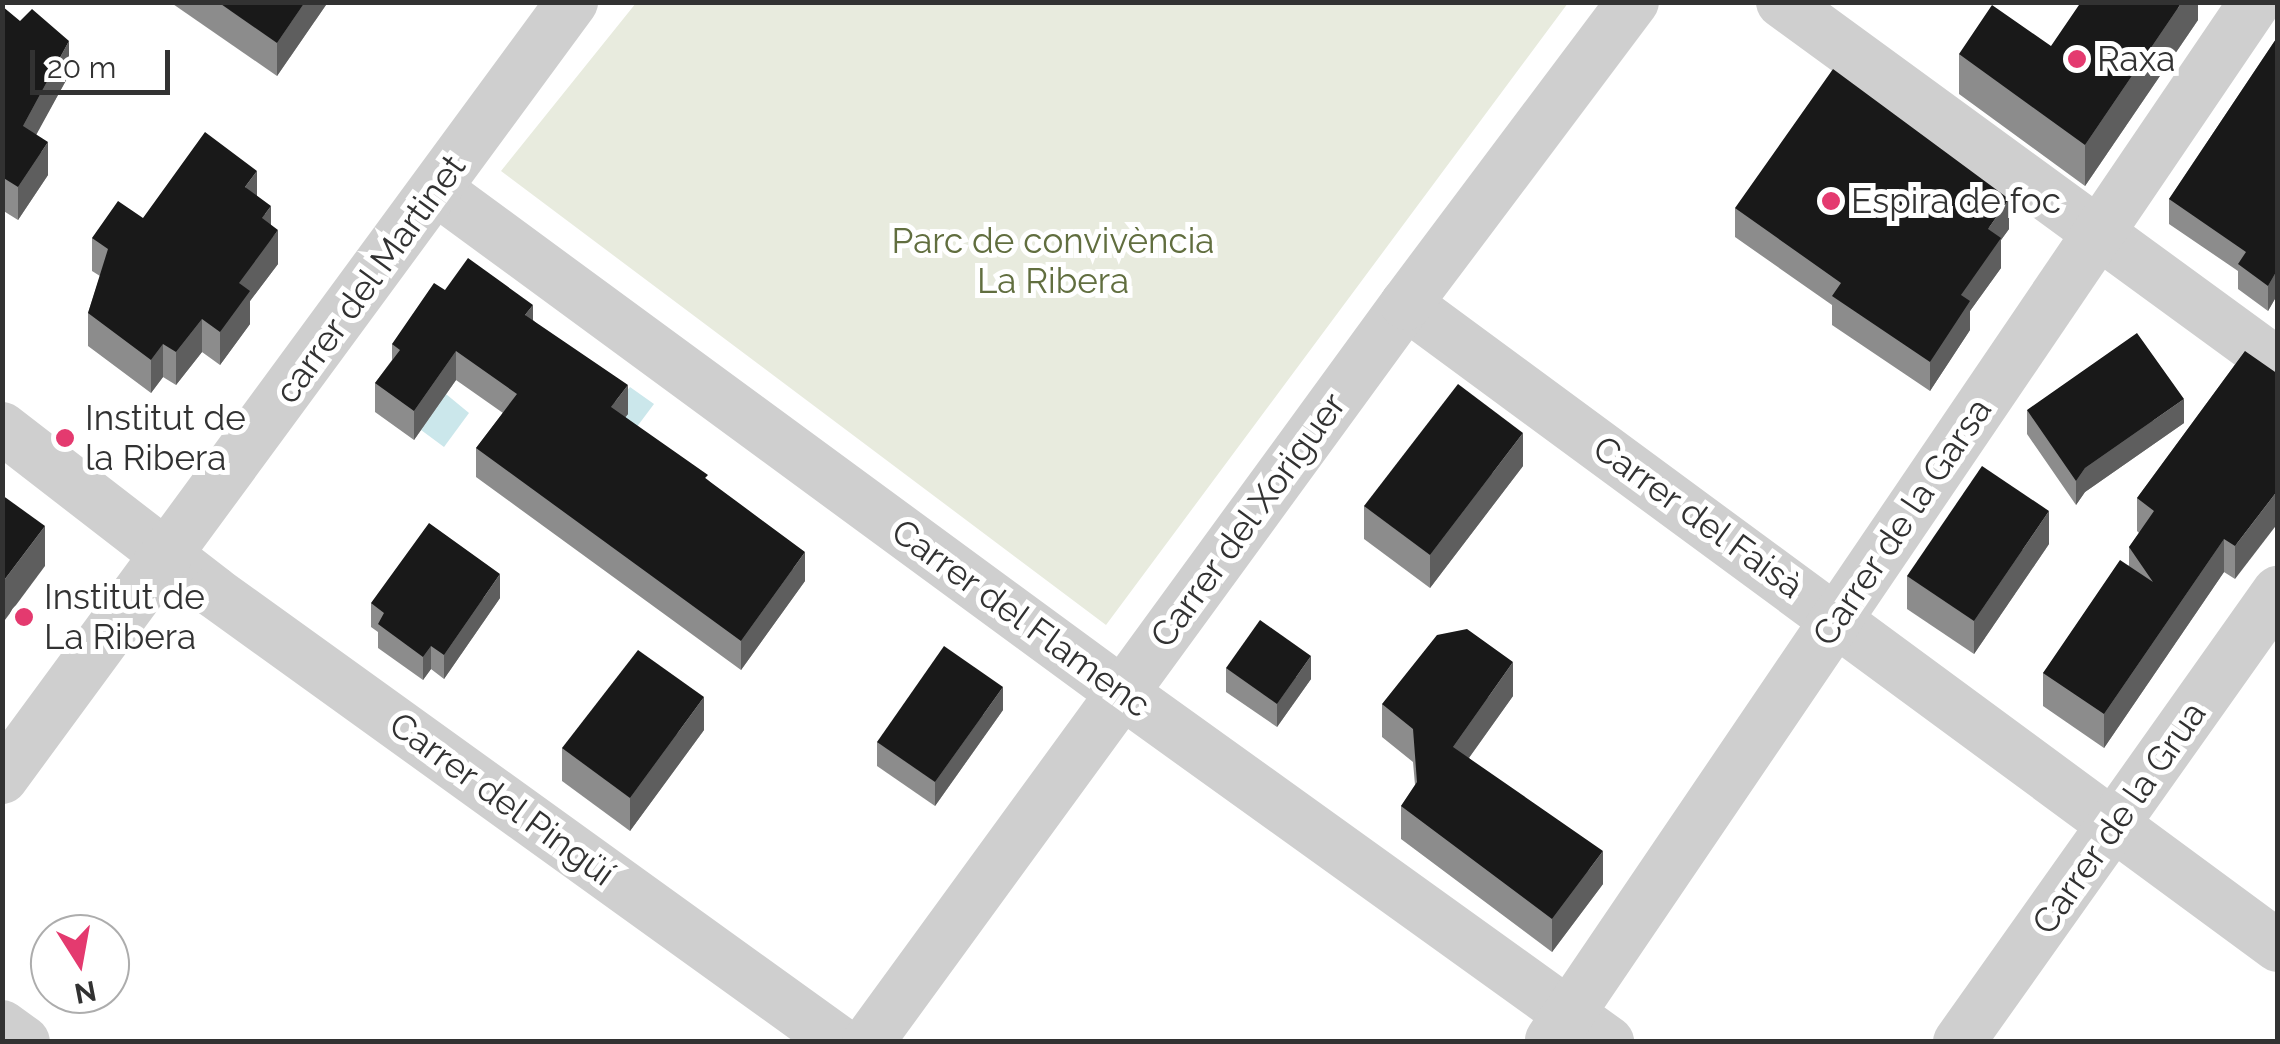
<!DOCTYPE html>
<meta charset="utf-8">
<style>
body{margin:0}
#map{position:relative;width:2280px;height:1044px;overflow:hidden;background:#fff;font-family:Raleway,sans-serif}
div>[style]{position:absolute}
.green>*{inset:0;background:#e8ebde}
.water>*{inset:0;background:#cbe7eb}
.street>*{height:52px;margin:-26px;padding:0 26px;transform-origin:26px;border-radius:26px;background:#cfcfcf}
.wall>*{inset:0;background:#8c8c8c}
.shaded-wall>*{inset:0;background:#5e5e5e}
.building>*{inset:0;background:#191919}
.dots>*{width:28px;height:28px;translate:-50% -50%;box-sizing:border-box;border:5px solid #fff;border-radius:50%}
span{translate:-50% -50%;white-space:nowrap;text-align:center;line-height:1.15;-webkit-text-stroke:10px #fff;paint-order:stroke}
.poi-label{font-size:35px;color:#323232}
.left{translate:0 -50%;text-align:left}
.park-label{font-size:35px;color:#616e3f}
.street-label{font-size:35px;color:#323232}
.frame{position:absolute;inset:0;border:5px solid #323232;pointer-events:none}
.north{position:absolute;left:30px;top:914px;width:100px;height:100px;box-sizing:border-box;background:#fff;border:2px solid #adadad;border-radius:50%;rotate:169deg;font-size:28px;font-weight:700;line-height:40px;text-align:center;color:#323232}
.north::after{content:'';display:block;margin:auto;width:35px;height:45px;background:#e43a6f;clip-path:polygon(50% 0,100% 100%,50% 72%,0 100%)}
.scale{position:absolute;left:30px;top:50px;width:140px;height:45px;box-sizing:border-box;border:5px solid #323232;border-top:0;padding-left:12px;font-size:30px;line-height:35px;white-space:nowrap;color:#323232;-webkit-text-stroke:8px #fff;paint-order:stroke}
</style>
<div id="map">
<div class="green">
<i style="clip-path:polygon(636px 3px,636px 2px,1568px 3px,1106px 625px,501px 171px)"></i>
</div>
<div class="water">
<i style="clip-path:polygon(630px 387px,654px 404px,624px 444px,611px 437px,615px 405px)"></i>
<i style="clip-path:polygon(446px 394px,469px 413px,444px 447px,421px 430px)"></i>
</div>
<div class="street">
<i style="left:1782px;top:2px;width:614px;rotate:36.12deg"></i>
<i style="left:437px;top:190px;width:848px;rotate:36.28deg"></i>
<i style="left:1121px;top:692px;width:600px;rotate:35.7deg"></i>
<i style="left:1406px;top:304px;width:1083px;rotate:36.36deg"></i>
<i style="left:2px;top:428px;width:268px;rotate:37.7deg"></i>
<i style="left:214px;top:592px;width:770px;rotate:35.75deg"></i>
<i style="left:2px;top:778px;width:963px;rotate:-53.7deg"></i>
<i style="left:2px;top:1026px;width:27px;rotate:36deg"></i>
<i style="left:1551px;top:1040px;width:1254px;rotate:-55.85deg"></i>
<i style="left:868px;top:1042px;width:913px;rotate:-53.91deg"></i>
<i style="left:1406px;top:304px;width:378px;rotate:-53.1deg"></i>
<i style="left:1959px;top:1042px;width:552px;rotate:-54.67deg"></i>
</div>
<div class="wall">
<i style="clip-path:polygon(170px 2px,328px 2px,277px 76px)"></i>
<i style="clip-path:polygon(2198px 2px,2198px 20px,2085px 186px,1959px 94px,1959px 54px,2051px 46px)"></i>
<i style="clip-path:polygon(2px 6px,69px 75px,36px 134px,48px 175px,18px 220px,2px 210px)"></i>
<i style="clip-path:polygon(2278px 36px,2278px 298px,2276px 297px,2268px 311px,2238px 289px,2238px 271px,2169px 224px,2169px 199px)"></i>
<i style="clip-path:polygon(257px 196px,271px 226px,278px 264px,250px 301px,250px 324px,220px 365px,202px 352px,176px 385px,163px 377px,151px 393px,88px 346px,88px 313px,100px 276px,92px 271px,92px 238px,143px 218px)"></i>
<i style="clip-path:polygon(1735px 208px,2009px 229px,2001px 240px,2001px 268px,1970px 311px,1970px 330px,1930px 391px,1832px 325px,1832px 305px,1735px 237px)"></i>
<i style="clip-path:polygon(533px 320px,628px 414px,625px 417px,708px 480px,805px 581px,741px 670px,476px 477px,476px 448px,503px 413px,456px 380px,414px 440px,375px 412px,375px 383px,392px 360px,392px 344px)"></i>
<i style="clip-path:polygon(2245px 351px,2235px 579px,2224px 572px,2104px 748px,2043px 706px,2043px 673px,2129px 565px,2129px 547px,2139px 533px,2137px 531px,2137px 498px)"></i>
<i style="clip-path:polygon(2027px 410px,2184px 423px,2085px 492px,2076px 505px,2027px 434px)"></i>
<i style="clip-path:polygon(1523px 466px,1430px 588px,1364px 539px,1364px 506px)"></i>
<i style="clip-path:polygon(2049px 544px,1974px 654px,1907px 609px,1907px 576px)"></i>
<i style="clip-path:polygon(500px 598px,444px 679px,431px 669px,423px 680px,378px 648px,378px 632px,371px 627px,371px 603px)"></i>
<i style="clip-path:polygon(1226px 668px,1311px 679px,1277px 727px,1226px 692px)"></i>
<i style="clip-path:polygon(1513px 696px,1469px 758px,1603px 884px,1552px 952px,1401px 839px,1401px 806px,1415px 785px,1413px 762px,1382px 737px,1382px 704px)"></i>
<i style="clip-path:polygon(1003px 710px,935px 806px,877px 766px,877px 742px)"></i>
<i style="clip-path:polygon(704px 730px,630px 831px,562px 781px,562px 748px)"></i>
</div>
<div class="shaded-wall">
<i style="clip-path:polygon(305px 2px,328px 2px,277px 76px,277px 43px)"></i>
<i style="clip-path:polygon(2182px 2px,2198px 2px,2198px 20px,2085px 186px,2085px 145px)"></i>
<i style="clip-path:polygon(69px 41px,69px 75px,23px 159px,23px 126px)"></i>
<i style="clip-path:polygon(48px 142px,48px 175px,18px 220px,18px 187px)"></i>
<i style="clip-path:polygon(257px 171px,257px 204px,245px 187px)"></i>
<i style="clip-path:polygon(2009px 199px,2009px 229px,2001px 240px,2001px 268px,1970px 311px,1970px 330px,1930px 391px,1930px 362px,1961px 295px,1988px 229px)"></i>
<i style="clip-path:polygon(271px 206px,271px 239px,278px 230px,278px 264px,250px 301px,250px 324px,220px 365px,220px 332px,262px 218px)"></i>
<i style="clip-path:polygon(2276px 272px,2276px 297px,2268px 311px,2268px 286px)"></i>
<i style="clip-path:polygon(533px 305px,533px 334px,525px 315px)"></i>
<i style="clip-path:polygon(202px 319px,202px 352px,176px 385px,176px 352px)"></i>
<i style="clip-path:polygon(163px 344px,163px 377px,151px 393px,151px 360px)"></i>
<i style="clip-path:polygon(456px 351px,456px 380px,414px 440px,414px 411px)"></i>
<i style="clip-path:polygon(628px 385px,628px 414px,611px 436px,611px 407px)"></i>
<i style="clip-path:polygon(2184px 399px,2184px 423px,2085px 492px,2076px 505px,2076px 481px,2085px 468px)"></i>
<i style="clip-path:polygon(1523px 433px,1523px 466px,1430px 588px,1430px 555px)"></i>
<i style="clip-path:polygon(2278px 490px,2278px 523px,2235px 579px,2235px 546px)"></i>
<i style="clip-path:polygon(2049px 511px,2049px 544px,1974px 654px,1974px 621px)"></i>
<i style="clip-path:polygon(45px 526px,45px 566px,2px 624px,2px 583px)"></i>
<i style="clip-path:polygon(2224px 539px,2224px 572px,2104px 748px,2104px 714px)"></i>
<i style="clip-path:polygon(805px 552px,805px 581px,741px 670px,741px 641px)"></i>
<i style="clip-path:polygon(500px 574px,500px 598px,444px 679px,444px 655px)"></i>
<i style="clip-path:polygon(431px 646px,431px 669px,423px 680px,423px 657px)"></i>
<i style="clip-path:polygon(1311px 656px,1311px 679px,1277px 727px,1277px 704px)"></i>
<i style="clip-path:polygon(1513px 662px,1513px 696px,1453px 780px,1453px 747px)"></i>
<i style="clip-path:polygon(1003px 687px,1003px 710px,935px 806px,935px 782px)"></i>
<i style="clip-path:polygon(704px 697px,704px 730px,630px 831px,630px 798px)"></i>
<i style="clip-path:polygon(1603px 851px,1603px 884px,1552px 952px,1552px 919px)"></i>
</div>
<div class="building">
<i style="clip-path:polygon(218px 2px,305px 2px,277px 43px)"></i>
<i style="clip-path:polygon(2081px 2px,2182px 2px,2085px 145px,1959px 54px,1992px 5px,2051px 46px)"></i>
<i style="clip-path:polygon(2px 6px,20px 21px,32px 9px,69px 41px,23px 126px,48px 142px,18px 187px,2px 177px)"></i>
<i style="clip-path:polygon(2278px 36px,2278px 273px,2276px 272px,2268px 286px,2238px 264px,2246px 252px,2169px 199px)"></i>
<i style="clip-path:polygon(1833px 69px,2009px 199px,1988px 229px,2001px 238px,1961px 295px,1970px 301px,1930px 362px,1832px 296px,1841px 283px,1735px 208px)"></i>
<i style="clip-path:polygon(205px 132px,257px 171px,245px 187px,271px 206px,262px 218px,278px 230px,239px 283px,250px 291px,220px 332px,202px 319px,176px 352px,163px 344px,151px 360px,88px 313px,108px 249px,92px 238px,118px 201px,143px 218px)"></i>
<i style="clip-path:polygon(468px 258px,533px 305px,525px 315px,628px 385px,611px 407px,708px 475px,705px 478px,805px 552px,741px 641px,476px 448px,517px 394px,456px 351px,414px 411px,375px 383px,400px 350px,392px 344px,434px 283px,445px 290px)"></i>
<i style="clip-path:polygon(2137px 333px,2184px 399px,2085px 468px,2076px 481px,2027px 410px)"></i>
<i style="clip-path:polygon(2245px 351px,2278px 374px,2278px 490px,2235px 546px,2224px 539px,2104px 714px,2043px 673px,2120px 560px,2153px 582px,2129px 547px,2154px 511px,2137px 498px)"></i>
<i style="clip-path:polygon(1458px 384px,1523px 433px,1430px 555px,1364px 506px)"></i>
<i style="clip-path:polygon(1982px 466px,2049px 511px,1974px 621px,1907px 576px)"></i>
<i style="clip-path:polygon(2px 495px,45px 526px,2px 583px)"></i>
<i style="clip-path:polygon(429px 523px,500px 574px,444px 655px,431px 646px,423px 657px,378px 624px,384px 613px,371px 603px)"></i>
<i style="clip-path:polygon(1260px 620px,1311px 656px,1277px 704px,1226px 668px)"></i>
<i style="clip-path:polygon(1467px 629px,1513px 662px,1453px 747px,1603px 851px,1552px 919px,1401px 806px,1417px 782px,1413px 729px,1382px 704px,1437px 635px)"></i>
<i style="clip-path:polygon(944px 646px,1003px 687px,935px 782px,877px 742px)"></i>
<i style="clip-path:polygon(638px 650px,704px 697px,630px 798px,562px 748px)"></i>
</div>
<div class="dots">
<i style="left:2077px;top:59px;background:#e43a6f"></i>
<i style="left:1831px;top:201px;background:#e43a6f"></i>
<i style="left:65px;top:438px;background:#e43a6f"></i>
<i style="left:24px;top:617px;background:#e43a6f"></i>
</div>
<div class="poi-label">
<span class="left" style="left:2097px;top:59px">Raxa</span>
<span class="left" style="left:1851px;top:201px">Espira de foc</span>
<span class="left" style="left:85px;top:438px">Institut de<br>la Ribera</span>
<span class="left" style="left:44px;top:617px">Institut de<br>La Ribera</span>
</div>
<div class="park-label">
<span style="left:1053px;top:261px">Parc de convivència<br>La Ribera</span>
</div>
<div class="street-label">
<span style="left:370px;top:279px;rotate:-54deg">carrer del Martinet</span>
<span style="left:1698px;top:517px;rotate:36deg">Carrer del Faisà</span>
<span style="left:1248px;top:520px;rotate:-54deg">Carrer del Xoriguer</span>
<span style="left:1902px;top:522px;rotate:-56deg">Carrer de la Garsa</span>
<span style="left:1021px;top:618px;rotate:36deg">Carrer del Flamenc</span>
<span style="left:502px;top:799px;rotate:36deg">Carrer del Pingüí</span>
<span style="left:2119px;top:818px;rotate:-55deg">Carrer de la Grua</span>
</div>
<div class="frame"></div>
<div class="north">N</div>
<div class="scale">20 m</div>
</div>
